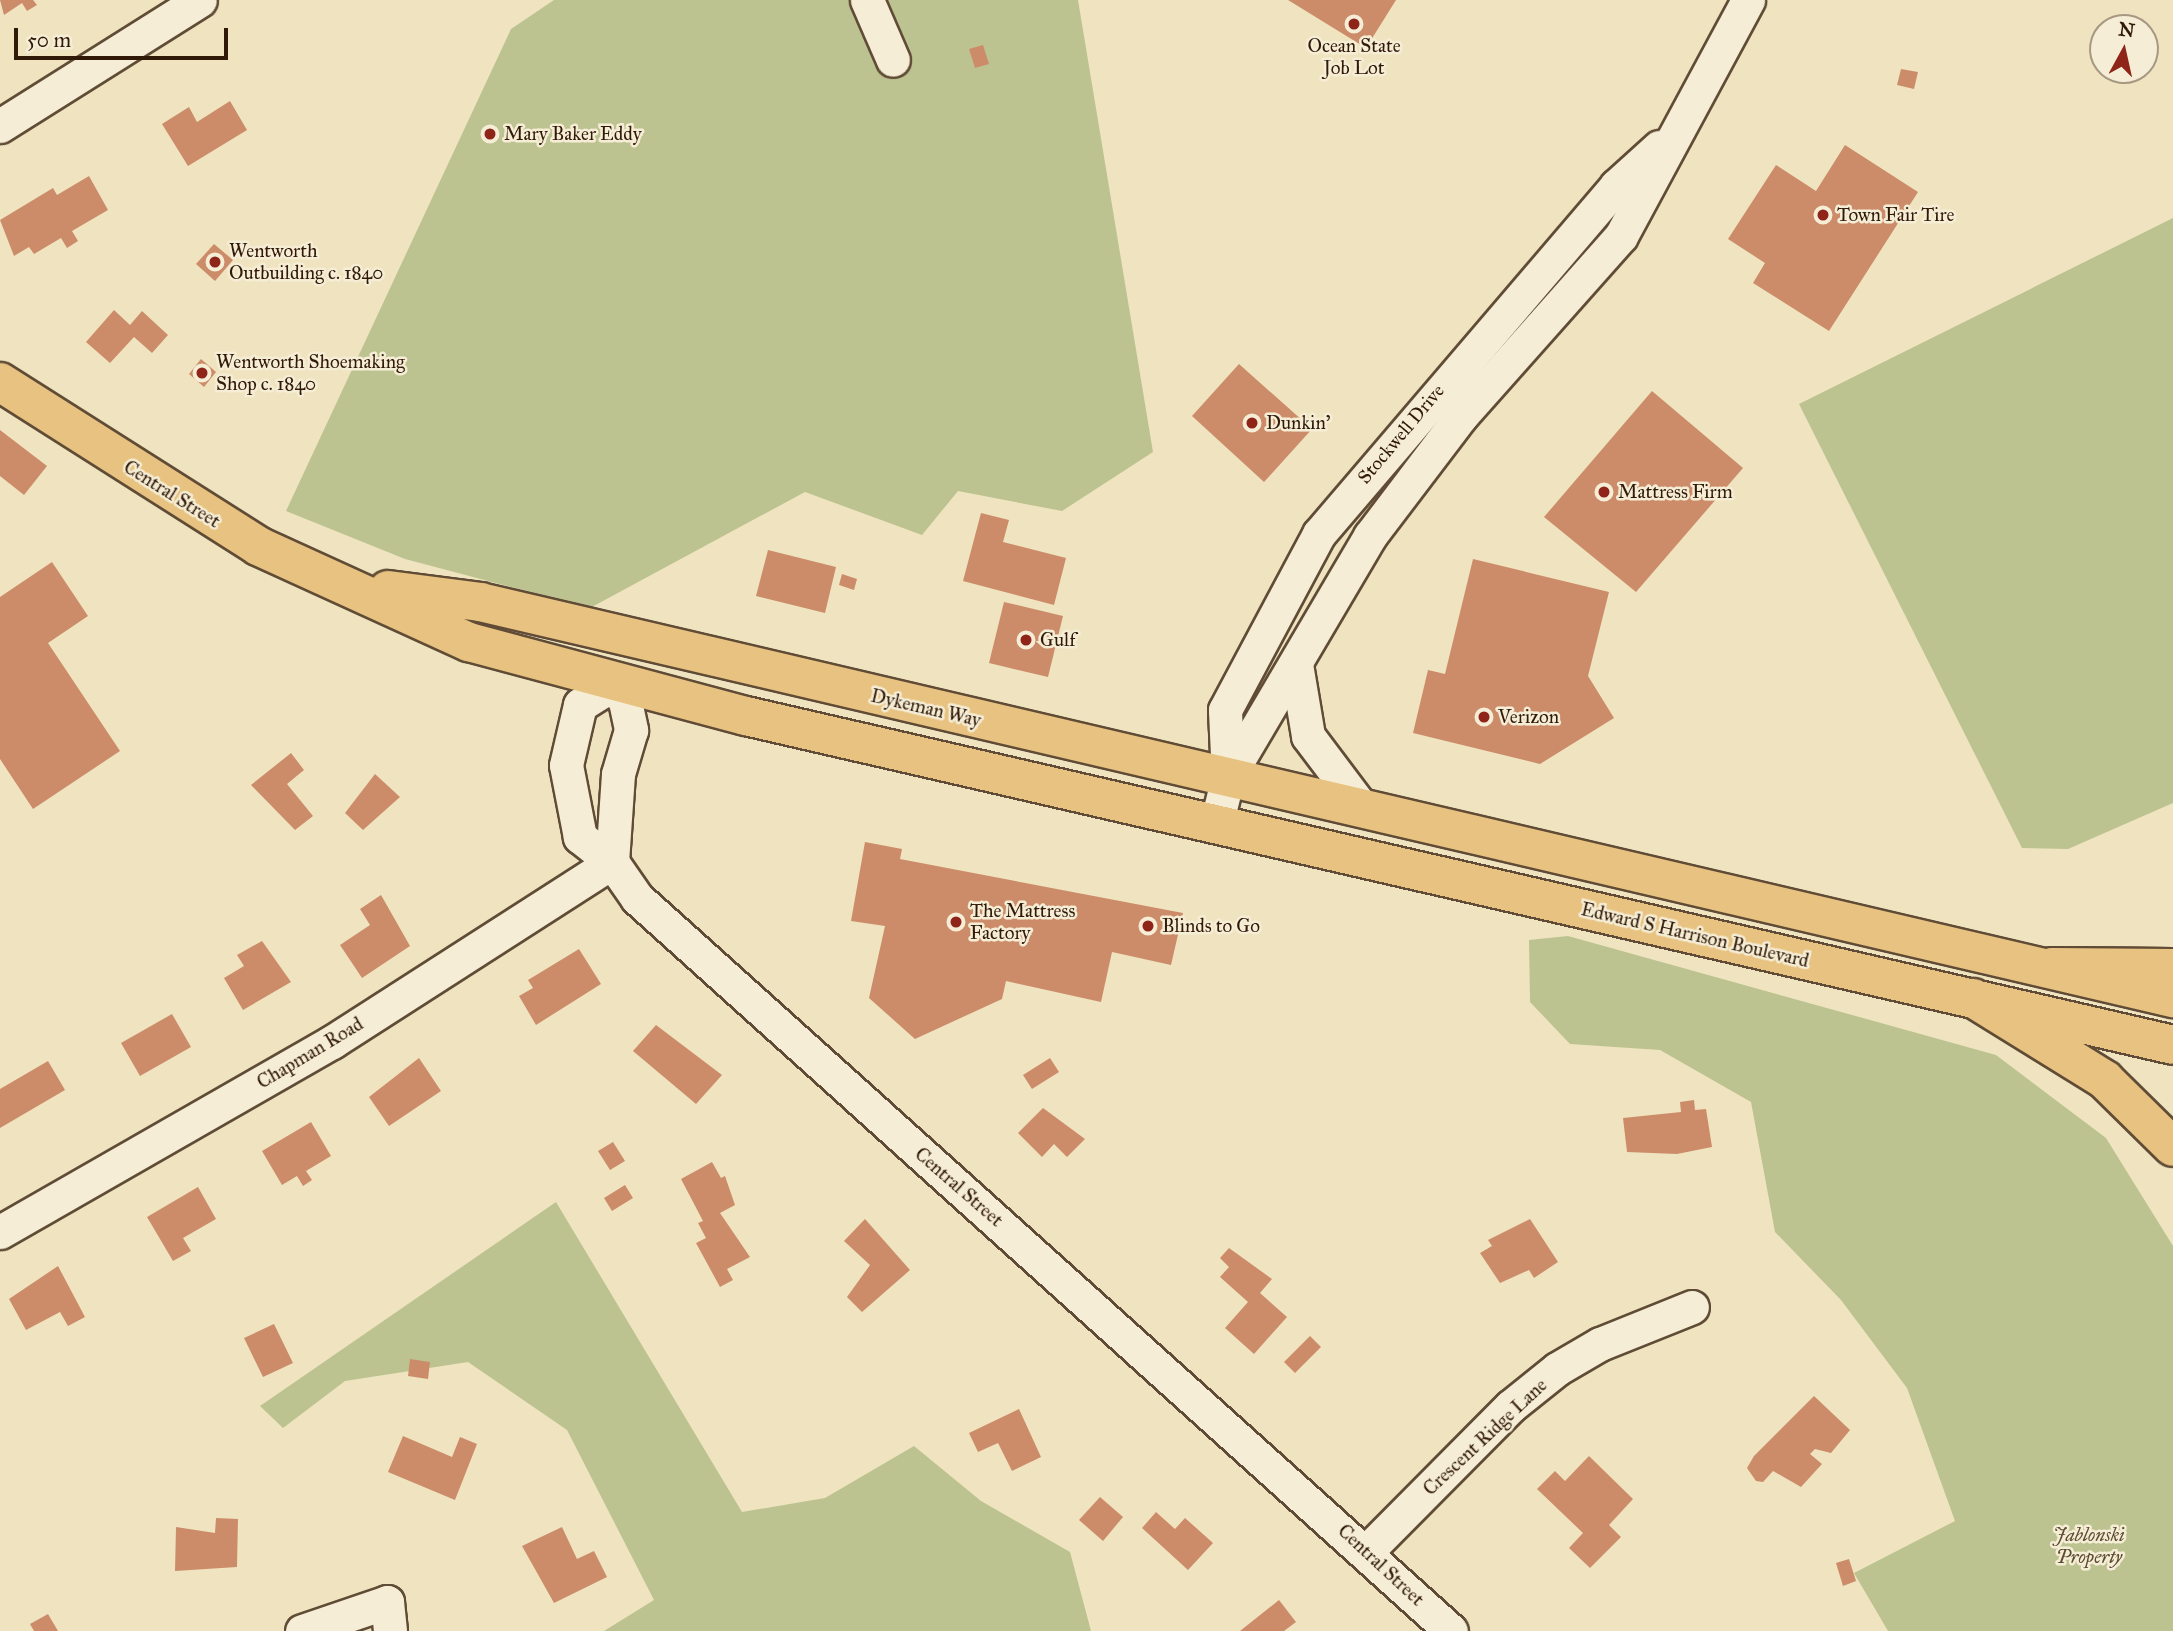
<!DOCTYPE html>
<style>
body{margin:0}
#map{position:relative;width:2173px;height:1631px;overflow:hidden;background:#efe4bf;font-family:"IM FELL Great Primer",serif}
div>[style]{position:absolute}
.green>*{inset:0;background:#bcc390}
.building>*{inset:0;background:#cc8c6a}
.roads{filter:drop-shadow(2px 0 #604c36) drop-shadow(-2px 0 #604c36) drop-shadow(0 2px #604c36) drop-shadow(0 -2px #604c36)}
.minor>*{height:33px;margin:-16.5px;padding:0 16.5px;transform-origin:16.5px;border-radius:16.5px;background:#f5edd5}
.major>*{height:38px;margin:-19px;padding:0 19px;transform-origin:19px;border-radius:19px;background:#e8c280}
.highway>*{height:38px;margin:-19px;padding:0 19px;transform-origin:19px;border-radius:19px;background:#e8c280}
.dots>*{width:19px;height:19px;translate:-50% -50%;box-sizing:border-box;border:4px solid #f5edd5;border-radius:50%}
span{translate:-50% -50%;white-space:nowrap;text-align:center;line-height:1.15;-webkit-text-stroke:5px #f5edd5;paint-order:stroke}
.poi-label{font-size:19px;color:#311908}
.left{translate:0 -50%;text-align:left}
.street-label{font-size:19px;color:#311908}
.park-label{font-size:19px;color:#5b4c31;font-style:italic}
.north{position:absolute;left:2089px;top:14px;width:70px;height:70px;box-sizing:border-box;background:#f5edd5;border:2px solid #a79883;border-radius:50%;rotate:8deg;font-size:19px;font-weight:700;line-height:28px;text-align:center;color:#311908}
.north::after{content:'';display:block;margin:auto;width:24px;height:32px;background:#8f2418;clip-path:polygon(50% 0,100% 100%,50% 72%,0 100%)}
.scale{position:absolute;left:14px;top:28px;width:214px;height:32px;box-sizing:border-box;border:4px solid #311908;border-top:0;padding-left:9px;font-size:21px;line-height:24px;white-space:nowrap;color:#311908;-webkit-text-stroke:5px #f5edd5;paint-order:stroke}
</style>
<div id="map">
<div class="green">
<i style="clip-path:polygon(554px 0,1078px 0,1153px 452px,1062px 511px,958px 491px,922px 535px,805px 492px,590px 608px,405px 559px,286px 511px,511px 29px)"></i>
<i style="clip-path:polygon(2173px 218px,2173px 803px,2068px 849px,2022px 848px,1799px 404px)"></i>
<i style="clip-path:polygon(1568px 936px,1996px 1055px,2106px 1138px,2173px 1246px,2173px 1631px,1888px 1631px,1854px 1573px,1955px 1521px,1907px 1388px,1841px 1300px,1775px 1232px,1751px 1102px,1660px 1050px,1570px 1044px,1530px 1002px,1529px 940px)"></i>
<i style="clip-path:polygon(556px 1202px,742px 1512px,825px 1498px,914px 1446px,981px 1501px,1070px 1552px,1091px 1631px,604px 1631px,654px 1600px,567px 1430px,468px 1362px,345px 1381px,283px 1428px,260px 1406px)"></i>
</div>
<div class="building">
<i style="clip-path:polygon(0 0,33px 0,37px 5px,27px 11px,22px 3px,4px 15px)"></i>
<i style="clip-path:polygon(1288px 0,1396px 0,1366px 48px)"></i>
<i style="clip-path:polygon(983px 45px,989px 64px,975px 68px,969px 49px)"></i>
<i style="clip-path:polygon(1901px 69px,1918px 72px,1914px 89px,1897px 85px)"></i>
<i style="clip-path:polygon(230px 101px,247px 130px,188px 166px,162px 124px,189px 107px,197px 122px)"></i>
<i style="clip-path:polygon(1845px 145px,1918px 192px,1829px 331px,1753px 283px,1765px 263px,1728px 239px,1776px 165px,1816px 191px)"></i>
<i style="clip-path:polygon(89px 176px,108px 210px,72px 231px,78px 241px,67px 248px,61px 238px,34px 254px,29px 247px,14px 256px,0 220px,53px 188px,57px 195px)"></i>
<i style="clip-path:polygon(214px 244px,233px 260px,215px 281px,196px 264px)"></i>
<i style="clip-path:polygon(114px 310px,130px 325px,142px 311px,168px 335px,152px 353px,134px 337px,110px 363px,86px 342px)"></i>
<i style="clip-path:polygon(201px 359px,216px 372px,204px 387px,189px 374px)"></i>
<i style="clip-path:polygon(1239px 364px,1312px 429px,1264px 482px,1192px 416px)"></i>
<i style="clip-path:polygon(1652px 391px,1743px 468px,1636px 592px,1544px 517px)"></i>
<i style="clip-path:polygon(0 430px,47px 466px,24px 495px,0 476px)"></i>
<i style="clip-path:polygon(981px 513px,1009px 520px,1003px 542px,1066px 558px,1054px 605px,963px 581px)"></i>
<i style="clip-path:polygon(768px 550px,836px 567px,825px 613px,756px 596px)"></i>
<i style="clip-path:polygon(1473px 559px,1609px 592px,1588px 676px,1614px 718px,1540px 764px,1413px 733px,1428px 670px,1445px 674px)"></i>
<i style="clip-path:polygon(52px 562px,88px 616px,48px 643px,120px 751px,33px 809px,0 759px,0 597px)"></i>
<i style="clip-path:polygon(842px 574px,857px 579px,854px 590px,839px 585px)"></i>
<i style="clip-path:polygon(1004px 602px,1063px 616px,1048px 677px,989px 663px)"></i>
<i style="clip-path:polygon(291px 753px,304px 770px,287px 784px,313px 816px,295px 830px,251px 785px)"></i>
<i style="clip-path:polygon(375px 774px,400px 797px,363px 830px,345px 813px)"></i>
<i style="clip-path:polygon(865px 842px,902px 849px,900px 859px,1183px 913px,1171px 965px,1112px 952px,1101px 1002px,1006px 981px,1002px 999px,915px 1039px,869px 998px,885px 926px,851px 921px)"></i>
<i style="clip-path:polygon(381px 895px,410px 946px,362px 978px,340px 945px,370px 925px,360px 909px)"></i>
<i style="clip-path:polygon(262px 941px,291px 982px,243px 1010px,224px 978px,244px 966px,237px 955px)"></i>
<i style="clip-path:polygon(579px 949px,601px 984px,536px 1025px,519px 996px,533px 988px,528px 980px)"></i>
<i style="clip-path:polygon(172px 1014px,191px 1047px,140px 1076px,121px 1043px)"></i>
<i style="clip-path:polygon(656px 1025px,722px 1075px,696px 1104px,633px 1051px)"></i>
<i style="clip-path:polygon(419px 1058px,441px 1091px,389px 1126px,369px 1097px)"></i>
<i style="clip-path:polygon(1050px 1058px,1059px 1072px,1032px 1089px,1023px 1075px)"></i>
<i style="clip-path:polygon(48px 1061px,65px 1090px,0 1128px,0 1089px)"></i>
<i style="clip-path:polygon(1694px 1100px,1695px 1110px,1706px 1109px,1712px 1147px,1677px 1154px,1627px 1152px,1623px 1118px,1681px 1112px,1680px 1102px)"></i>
<i style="clip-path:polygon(1043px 1108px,1085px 1139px,1067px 1157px,1054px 1144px,1042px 1157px,1018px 1133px)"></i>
<i style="clip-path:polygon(311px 1122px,331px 1156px,306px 1171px,312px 1180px,303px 1186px,297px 1176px,282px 1185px,262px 1151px)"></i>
<i style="clip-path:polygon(613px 1142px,625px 1161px,610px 1170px,598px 1151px)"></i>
<i style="clip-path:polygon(712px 1162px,721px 1178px,725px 1176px,735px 1205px,720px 1213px,750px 1257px,727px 1269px,733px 1280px,720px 1287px,696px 1243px,706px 1238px,698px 1223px,703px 1221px,681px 1179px)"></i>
<i style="clip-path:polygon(625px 1185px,633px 1198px,612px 1211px,604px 1198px)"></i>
<i style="clip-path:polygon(198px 1187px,216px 1219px,183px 1238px,191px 1251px,173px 1261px,147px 1217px)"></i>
<i style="clip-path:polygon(865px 1219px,910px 1270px,862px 1312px,847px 1297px,870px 1265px,844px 1241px)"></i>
<i style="clip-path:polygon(1530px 1219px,1558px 1262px,1534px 1278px,1529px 1270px,1500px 1283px,1480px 1253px,1492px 1246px,1488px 1240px)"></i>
<i style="clip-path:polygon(1229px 1248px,1272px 1279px,1260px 1293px,1287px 1317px,1254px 1354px,1225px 1328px,1248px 1302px,1220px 1277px,1229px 1267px,1220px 1258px)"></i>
<i style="clip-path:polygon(58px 1266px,85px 1317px,68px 1326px,60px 1312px,26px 1330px,9px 1299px)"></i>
<i style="clip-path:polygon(274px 1324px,293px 1363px,263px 1377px,244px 1338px)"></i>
<i style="clip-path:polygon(1310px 1336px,1321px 1347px,1295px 1373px,1284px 1362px)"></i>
<i style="clip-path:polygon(410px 1359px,430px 1362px,428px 1379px,408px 1376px)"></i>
<i style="clip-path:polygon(1814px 1396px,1850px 1430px,1831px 1453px,1815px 1449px,1810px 1454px,1822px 1464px,1801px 1487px,1773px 1471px,1763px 1482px,1756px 1481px,1747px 1468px,1754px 1456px)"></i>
<i style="clip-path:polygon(1019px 1409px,1041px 1457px,1012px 1471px,998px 1443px,978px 1452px,969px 1433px)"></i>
<i style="clip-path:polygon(403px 1436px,452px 1457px,460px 1437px,477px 1444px,455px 1500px,388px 1472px)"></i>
<i style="clip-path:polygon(1589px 1456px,1633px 1499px,1609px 1525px,1621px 1537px,1590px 1568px,1569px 1548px,1583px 1533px,1537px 1489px,1555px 1471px,1565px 1481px)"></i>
<i style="clip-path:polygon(1100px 1497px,1123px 1517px,1103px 1541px,1079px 1520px)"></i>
<i style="clip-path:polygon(1156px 1512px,1175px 1529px,1185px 1518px,1213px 1543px,1188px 1570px,1142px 1528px)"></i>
<i style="clip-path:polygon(216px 1518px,238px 1519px,237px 1567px,175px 1571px,176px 1527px,215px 1533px)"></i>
<i style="clip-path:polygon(562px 1527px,577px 1559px,594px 1551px,607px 1577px,554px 1603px,522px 1546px)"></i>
<i style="clip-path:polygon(1849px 1559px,1856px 1581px,1843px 1586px,1836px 1563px)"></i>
<i style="clip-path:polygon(1279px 1600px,1296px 1622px,1284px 1631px,1240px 1631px)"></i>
<i style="clip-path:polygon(48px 1614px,58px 1631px,34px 1631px,30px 1624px)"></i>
</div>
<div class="roads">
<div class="minor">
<i style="left:867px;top:0;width:65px;rotate:66.6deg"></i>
<i style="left:0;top:126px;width:236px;rotate:-32.2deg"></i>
<i style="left:1296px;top:664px;width:73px;rotate:80.5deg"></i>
<i style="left:1308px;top:736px;width:86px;rotate:53deg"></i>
<i style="left:613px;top:684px;width:21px;rotate:55deg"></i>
<i style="left:625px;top:701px;width:30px;rotate:78deg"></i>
<i style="left:631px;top:730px;width:46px;rotate:106.5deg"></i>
<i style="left:618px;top:774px;width:88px;rotate:93.9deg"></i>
<i style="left:612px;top:862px;width:44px;rotate:55.2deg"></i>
<i style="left:637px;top:898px;width:1095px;rotate:42deg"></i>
<i style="left:1228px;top:777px;width:67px;rotate:-92.6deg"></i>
<i style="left:1225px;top:710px;width:200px;rotate:-61.9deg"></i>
<i style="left:1319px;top:534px;width:458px;rotate:-49.5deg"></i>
<i style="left:1616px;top:186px;width:58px;rotate:-42.2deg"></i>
<i style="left:1216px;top:825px;width:49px;rotate:-76deg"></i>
<i style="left:1228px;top:777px;width:280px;rotate:-59.5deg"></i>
<i style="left:1370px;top:536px;width:152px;rotate:-52.8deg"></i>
<i style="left:1462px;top:415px;width:239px;rotate:-48.4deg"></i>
<i style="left:1621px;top:236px;width:268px;rotate:-61.7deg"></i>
<i style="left:612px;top:862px;width:41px;rotate:-142deg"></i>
<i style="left:580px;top:837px;width:73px;rotate:-101deg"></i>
<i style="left:566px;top:765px;width:62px;rotate:-76.9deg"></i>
<i style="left:580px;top:705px;width:39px;rotate:-32deg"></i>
<i style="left:0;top:1232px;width:383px;rotate:-29.8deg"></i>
<i style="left:332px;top:1042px;width:333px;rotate:-32.7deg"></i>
<i style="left:1367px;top:1551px;width:204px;rotate:-45.2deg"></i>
<i style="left:1511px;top:1406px;width:59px;rotate:-38.8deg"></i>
<i style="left:1557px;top:1369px;width:50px;rotate:-30.2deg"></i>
<i style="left:1600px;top:1344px;width:99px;rotate:-21.9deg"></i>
<i style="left:302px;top:1631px;width:90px;rotate:-18.8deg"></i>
<i style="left:387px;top:1602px;width:29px;rotate:84deg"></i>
</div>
<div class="major">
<i style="left:0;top:382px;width:306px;rotate:32.4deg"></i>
<i style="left:258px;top:546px;width:232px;rotate:24.5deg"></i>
<i style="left:469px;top:642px;width:287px;rotate:15deg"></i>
<i style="left:746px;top:716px;width:1464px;rotate:12.98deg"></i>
<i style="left:388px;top:590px;width:93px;rotate:7.4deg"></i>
<i style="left:480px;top:602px;width:1739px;rotate:13.17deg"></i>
</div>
<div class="highway">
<i style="left:2052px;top:967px;width:121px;rotate:0.5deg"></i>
<i style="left:1973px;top:998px;width:155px;rotate:31.8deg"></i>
<i style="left:2105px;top:1080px;width:95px;rotate:44.6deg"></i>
</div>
</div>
<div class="dots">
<i style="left:1354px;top:24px;background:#8f2418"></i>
<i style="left:490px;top:134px;background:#8f2418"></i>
<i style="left:1823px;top:215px;background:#8f2418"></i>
<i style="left:215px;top:262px;background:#8f2418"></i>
<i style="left:202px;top:373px;background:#8f2418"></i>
<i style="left:1252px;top:423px;background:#8f2418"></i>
<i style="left:1604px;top:492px;background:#8f2418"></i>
<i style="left:1026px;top:640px;background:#8f2418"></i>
<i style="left:1484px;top:717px;background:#8f2418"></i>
<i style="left:956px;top:922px;background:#8f2418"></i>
<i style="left:1148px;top:926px;background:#8f2418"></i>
</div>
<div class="poi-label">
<span style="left:1354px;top:57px">Ocean State<br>Job Lot</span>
<span class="left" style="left:504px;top:134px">Mary Baker Eddy</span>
<span class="left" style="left:1837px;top:215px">Town Fair Tire</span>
<span class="left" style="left:229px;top:262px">Wentworth<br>Outbuilding c. 1840</span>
<span class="left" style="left:216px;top:373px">Wentworth Shoemaking<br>Shop c. 1840</span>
<span class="left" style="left:1266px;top:423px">Dunkin'</span>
<span class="left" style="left:1618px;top:492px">Mattress Firm</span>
<span class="left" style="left:1040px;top:640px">Gulf</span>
<span class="left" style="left:1498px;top:717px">Verizon</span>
<span class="left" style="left:970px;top:922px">The Mattress<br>Factory</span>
<span class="left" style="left:1162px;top:926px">Blinds to Go</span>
</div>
<div class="street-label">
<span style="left:1401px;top:434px;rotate:-50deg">Stockwell Drive</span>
<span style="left:172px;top:494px;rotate:32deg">Central Street</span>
<span style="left:926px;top:708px;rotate:13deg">Dykeman Way</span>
<span style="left:1695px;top:935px;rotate:13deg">Edward S Harrison Boulevard</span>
<span style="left:310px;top:1053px;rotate:-31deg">Chapman Road</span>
<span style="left:959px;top:1187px;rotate:41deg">Central Street</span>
<span style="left:1485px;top:1437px;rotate:-43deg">Crescent Ridge Lane</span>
<span style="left:1381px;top:1565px;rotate:43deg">Central Street</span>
</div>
<div class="park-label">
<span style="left:2089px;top:1546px">Jablonski<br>Property</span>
</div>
<div class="north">N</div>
<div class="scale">50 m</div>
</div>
